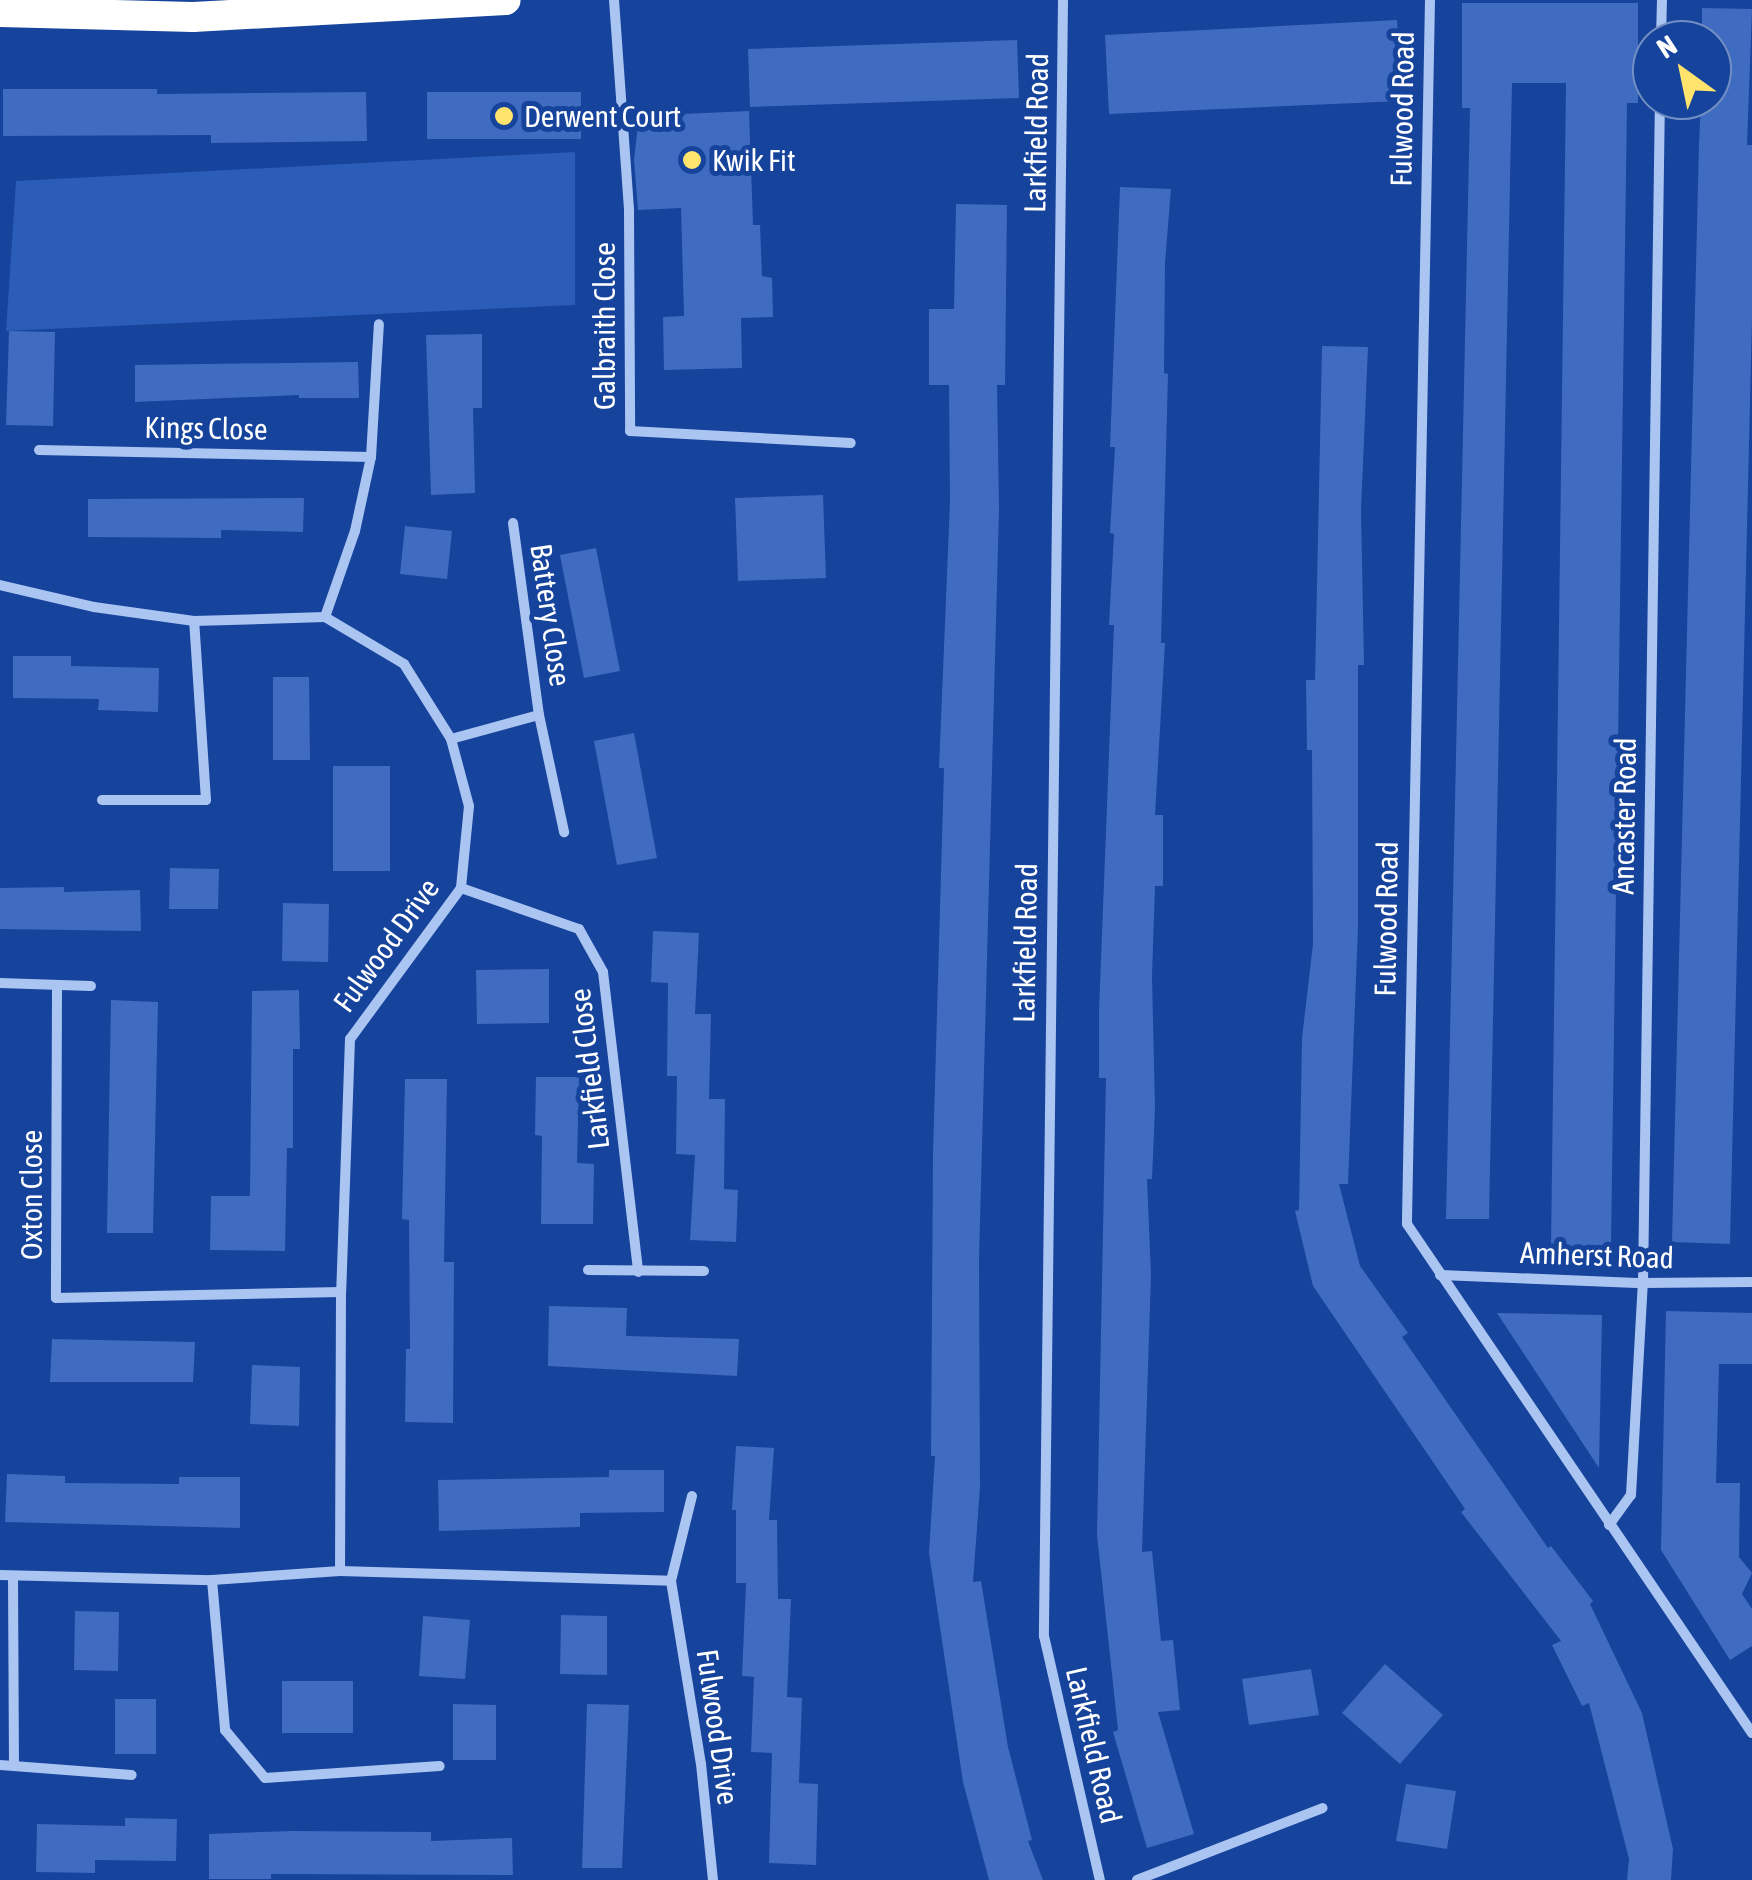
<!DOCTYPE html>
<style>
body{margin:0}
#map{position:relative;width:1752px;height:1880px;overflow:hidden;background:#16439b;font-family:"Asap Condensed",sans-serif}
div>[style]{position:absolute}
.green>*{inset:0;background:#2a5cb8}
.building>*{inset:0;background:#3f6cc1}
.street>*{height:10px;margin:-5px;padding:0 5px;transform-origin:5px;border-radius:5px;background:#abc5f2}
.highway>*{height:30px;margin:-15px;padding:0 15px;transform-origin:15px;border-radius:15px;background:#fff}
.dots>*{width:28px;height:28px;translate:-50% -50%;box-sizing:border-box;border:5px solid #16439b;border-radius:50%}
span{translate:-50% -50%;white-space:nowrap;text-align:center;line-height:1.15;-webkit-text-stroke:10px #16439b;paint-order:stroke}
.street-label{font-size:30px;color:#fff}
.poi-label{font-size:30px;color:#fff}
.left{translate:0 -50%;text-align:left}
.north{position:absolute;left:1632px;top:20px;width:100px;height:100px;box-sizing:border-box;background:#16439b;border:2px solid #738ec3;border-radius:50%;rotate:327deg;font-size:28px;font-weight:700;line-height:40px;text-align:center;color:#fff}
.north::after{content:'';display:block;margin:auto;width:35px;height:45px;background:#ffe36d;clip-path:polygon(50% 0,100% 100%,50% 72%,0 100%)}
</style>
<div id="map">
<div class="green">
<i style="clip-path:polygon(575px 152px,575px 305px,6px 331px,16px 181px)"></i>
</div>
<div class="building">
<i style="clip-path:polygon(1462px 3px,1638px 3px,1638px 103px,1627px 103px,1611px 1247px,1551px 1246px,1566px 83px,1512px 83px,1489px 1219px,1446px 1219px,1470px 108px,1462px 108px)"></i>
<i style="clip-path:polygon(1702px 8px,1752px 9px,1747px 145px,1752px 145px,1752px 318px,1730px 1244px,1672px 1242px,1699px 144px,1701px 100px,1712px 100px,1712px 40px,1702px 40px)"></i>
<i style="clip-path:polygon(1397px 20px,1401px 101px,1109px 114px,1105px 35px)"></i>
<i style="clip-path:polygon(1017px 40px,1019px 98px,750px 107px,748px 49px)"></i>
<i style="clip-path:polygon(3px 89px,157px 89px,157px 94px,366px 92px,367px 141px,211px 143px,211px 135px,3px 136px)"></i>
<i style="clip-path:polygon(427px 92px,581px 92px,581px 139px,427px 139px)"></i>
<i style="clip-path:polygon(749px 111px,753px 225px,760px 225px,762px 276px,772px 278px,773px 317px,741px 318px,742px 368px,664px 370px,663px 317px,684px 316px,681px 208px,638px 210px,634px 160px,639px 116px)"></i>
<i style="clip-path:polygon(1120px 187px,1171px 189px,1165px 263px,1164px 373px,1168px 374px,1161px 643px,1165px 643px,1155px 815px,1163px 815px,1163px 886px,1155px 886px,1152px 976px,1155px 1108px,1152px 1179px,1147px 1179px,1151px 1275px,1142px 1552px,1152px 1551px,1161px 1641px,1173px 1640px,1180px 1710px,1158px 1712px,1194px 1834px,1147px 1848px,1113px 1732px,1118px 1730px,1097px 1535px,1106px 1078px,1099px 1078px,1099px 1011px,1114px 625px,1109px 625px,1114px 534px,1110px 533px,1115px 447px,1110px 447px)"></i>
<i style="clip-path:polygon(956px 204px,1007px 205px,1005px 385px,997px 385px,999px 509px,979px 1259px,980px 1487px,973px 1582px,981px 1581px,1008px 1747px,1032px 1840px,1028px 1841px,1043px 1880px,989px 1880px,963px 1782px,929px 1553px,935px 1456px,931px 1456px,933px 1154px,944px 768px,939px 768px,950px 501px,949px 385px,929px 385px,929px 309px,954px 309px)"></i>
<i style="clip-path:polygon(9px 331px,55px 332px,53px 426px,6px 425px)"></i>
<i style="clip-path:polygon(482px 334px,482px 408px,473px 408px,475px 493px,431px 495px,426px 335px)"></i>
<i style="clip-path:polygon(1322px 346px,1368px 347px,1361px 510px,1364px 665px,1358px 665px,1358px 927px,1348px 1184px,1339px 1184px,1360px 1266px,1408px 1333px,1402px 1337px,1548px 1548px,1551px 1546px,1593px 1601px,1590px 1604px,1642px 1713px,1673px 1849px,1671px 1880px,1627px 1880px,1629px 1859px,1589px 1703px,1582px 1706px,1552px 1645px,1561px 1641px,1461px 1512px,1465px 1509px,1313px 1286px,1295px 1211px,1299px 1210px,1302px 1038px,1313px 944px,1312px 750px,1307px 750px,1306px 680px,1315px 680px)"></i>
<i style="clip-path:polygon(358px 362px,359px 398px,299px 398px,299px 395px,135px 402px,135px 365px)"></i>
<i style="clip-path:polygon(823px 495px,826px 578px,738px 581px,735px 498px)"></i>
<i style="clip-path:polygon(304px 498px,303px 532px,221px 530px,221px 538px,88px 537px,88px 499px)"></i>
<i style="clip-path:polygon(405px 526px,452px 531px,447px 579px,400px 574px)"></i>
<i style="clip-path:polygon(596px 548px,620px 671px,584px 678px,560px 555px)"></i>
<i style="clip-path:polygon(13px 656px,71px 656px,71px 666px,159px 668px,158px 712px,98px 710px,99px 699px,13px 698px)"></i>
<i style="clip-path:polygon(273px 677px,309px 677px,310px 760px,273px 760px)"></i>
<i style="clip-path:polygon(634px 733px,657px 858px,617px 865px,594px 741px)"></i>
<i style="clip-path:polygon(333px 766px,390px 766px,390px 871px,333px 871px)"></i>
<i style="clip-path:polygon(170px 868px,219px 869px,218px 909px,169px 909px)"></i>
<i style="clip-path:polygon(64px 887px,64px 892px,140px 890px,141px 931px,0 929px,0 888px)"></i>
<i style="clip-path:polygon(283px 903px,329px 904px,328px 962px,282px 961px)"></i>
<i style="clip-path:polygon(653px 931px,699px 933px,695px 1014px,711px 1014px,709px 1099px,725px 1099px,724px 1189px,738px 1190px,736px 1242px,690px 1240px,695px 1155px,676px 1154px,677px 1076px,667px 1076px,668px 983px,651px 982px)"></i>
<i style="clip-path:polygon(549px 969px,549px 1023px,477px 1024px,476px 970px)"></i>
<i style="clip-path:polygon(299px 990px,300px 1049px,293px 1049px,293px 1148px,287px 1148px,285px 1251px,210px 1250px,211px 1196px,250px 1196px,252px 991px)"></i>
<i style="clip-path:polygon(111px 1000px,158px 1002px,153px 1233px,107px 1233px)"></i>
<i style="clip-path:polygon(536px 1077px,579px 1077px,577px 1163px,594px 1164px,593px 1224px,541px 1224px,542px 1136px,535px 1135px)"></i>
<i style="clip-path:polygon(405px 1079px,447px 1079px,444px 1262px,454px 1262px,453px 1423px,405px 1422px,406px 1349px,410px 1349px,409px 1220px,402px 1219px)"></i>
<i style="clip-path:polygon(549px 1306px,627px 1308px,626px 1336px,739px 1339px,737px 1376px,548px 1366px)"></i>
<i style="clip-path:polygon(1666px 1311px,1752px 1313px,1752px 1364px,1719px 1364px,1716px 1483px,1740px 1483px,1739px 1557px,1752px 1573px,1742px 1594px,1752px 1609px,1752px 1646px,1730px 1660px,1661px 1550px)"></i>
<i style="clip-path:polygon(1497px 1313px,1602px 1315px,1599px 1468px)"></i>
<i style="clip-path:polygon(52px 1339px,195px 1342px,193px 1382px,50px 1382px)"></i>
<i style="clip-path:polygon(252px 1365px,300px 1367px,299px 1426px,250px 1424px)"></i>
<i style="clip-path:polygon(736px 1446px,774px 1448px,769px 1520px,777px 1520px,778px 1599px,791px 1599px,787px 1697px,802px 1698px,799px 1783px,818px 1784px,816px 1865px,769px 1863px,772px 1753px,751px 1752px,754px 1677px,742px 1676px,746px 1583px,736px 1583px,736px 1510px,732px 1510px)"></i>
<i style="clip-path:polygon(609px 1470px,664px 1470px,664px 1512px,580px 1513px,580px 1527px,439px 1531px,438px 1480px,609px 1477px)"></i>
<i style="clip-path:polygon(7px 1474px,65px 1476px,65px 1483px,179px 1484px,179px 1477px,240px 1477px,240px 1528px,5px 1522px)"></i>
<i style="clip-path:polygon(75px 1611px,119px 1612px,118px 1671px,74px 1670px)"></i>
<i style="clip-path:polygon(561px 1615px,607px 1616px,607px 1675px,560px 1674px)"></i>
<i style="clip-path:polygon(423px 1616px,470px 1620px,465px 1679px,419px 1676px)"></i>
<i style="clip-path:polygon(1385px 1664px,1443px 1715px,1400px 1764px,1342px 1713px)"></i>
<i style="clip-path:polygon(1311px 1669px,1319px 1715px,1249px 1725px,1242px 1679px)"></i>
<i style="clip-path:polygon(282px 1681px,353px 1681px,353px 1733px,282px 1733px)"></i>
<i style="clip-path:polygon(115px 1699px,156px 1699px,156px 1754px,115px 1754px)"></i>
<i style="clip-path:polygon(453px 1704px,496px 1705px,496px 1760px,453px 1760px)"></i>
<i style="clip-path:polygon(587px 1704px,629px 1705px,622px 1868px,582px 1868px)"></i>
<i style="clip-path:polygon(1406px 1784px,1456px 1791px,1447px 1849px,1396px 1841px)"></i>
<i style="clip-path:polygon(125px 1818px,177px 1819px,176px 1861px,95px 1860px,95px 1873px,36px 1872px,37px 1824px,125px 1826px)"></i>
<i style="clip-path:polygon(292px 1831px,431px 1832px,431px 1841px,512px 1838px,513px 1875px,271px 1874px,271px 1879px,209px 1879px,209px 1834px)"></i>
</div>
<div class="street">
<i style="left:614px;top:0;width:211px;rotate:85.9deg"></i>
<i style="left:629px;top:210px;width:221px;rotate:89.7deg"></i>
<i style="left:630px;top:431px;width:221px;rotate:3.1deg"></i>
<i style="left:1063px;top:0;width:1636px;rotate:90.67deg"></i>
<i style="left:1044px;top:1636px;width:250px;rotate:77.1deg"></i>
<i style="left:1430px;top:0;width:1224px;rotate:91.08deg"></i>
<i style="left:1407px;top:1224px;width:615px;rotate:55.87deg"></i>
<i style="left:1661px;top:40px;width:40px;rotate:-88.6deg"></i>
<i style="left:39px;top:450px;width:332px;rotate:1.2deg"></i>
<i style="left:513px;top:523px;width:194px;rotate:82.3deg"></i>
<i style="left:539px;top:715px;width:120px;rotate:77.9deg"></i>
<i style="left:0;top:585px;width:97px;rotate:13.2deg"></i>
<i style="left:94px;top:607px;width:101px;rotate:8deg"></i>
<i style="left:194px;top:621px;width:131px;rotate:-1.7deg"></i>
<i style="left:325px;top:617px;width:92px;rotate:30.7deg"></i>
<i style="left:404px;top:664px;width:89px;rotate:57.9deg"></i>
<i style="left:451px;top:739px;width:69px;rotate:75deg"></i>
<i style="left:469px;top:806px;width:82px;rotate:95.6deg"></i>
<i style="left:461px;top:888px;width:187px;rotate:126.3deg"></i>
<i style="left:350px;top:1039px;width:253px;rotate:92deg"></i>
<i style="left:341px;top:1292px;width:279px;rotate:90.2deg"></i>
<i style="left:340px;top:1571px;width:331px;rotate:1.7deg"></i>
<i style="left:325px;top:617px;width:91px;rotate:-70.8deg"></i>
<i style="left:355px;top:531px;width:76px;rotate:-77.8deg"></i>
<i style="left:371px;top:457px;width:133px;rotate:-86.6deg"></i>
<i style="left:451px;top:739px;width:91px;rotate:-15.3deg"></i>
<i style="left:102px;top:800px;width:104px"></i>
<i style="left:206px;top:800px;width:179px;rotate:-93.8deg"></i>
<i style="left:461px;top:888px;width:125px;rotate:19.2deg"></i>
<i style="left:579px;top:929px;width:49px;rotate:60.8deg"></i>
<i style="left:603px;top:972px;width:302px;rotate:83.3deg"></i>
<i style="left:0;top:983px;width:91px;rotate:1.9deg"></i>
<i style="left:57px;top:987px;width:311px;rotate:90.2deg"></i>
<i style="left:56px;top:1298px;width:285px;rotate:-1.2deg"></i>
<i style="left:588px;top:1270px;width:116px;rotate:0.5deg"></i>
<i style="left:1440px;top:1275px;width:203px;rotate:2.3deg"></i>
<i style="left:1643px;top:1283px;width:109px;rotate:-0.5deg"></i>
<i style="left:692px;top:1496px;width:88px;rotate:103.9deg"></i>
<i style="left:671px;top:1581px;width:185px;rotate:80.7deg"></i>
<i style="left:701px;top:1764px;width:117px;rotate:84.1deg"></i>
<i style="left:1609px;top:1525px;width:37px;rotate:-54deg"></i>
<i style="left:1631px;top:1495px;width:212px;rotate:-86.8deg"></i>
<i style="left:1643px;top:1283px;width:1183px;rotate:-89.18deg"></i>
<i style="left:0;top:1575px;width:212px;rotate:1.4deg"></i>
<i style="left:212px;top:1580px;width:128px;rotate:-4deg"></i>
<i style="left:13px;top:1577px;width:187px;rotate:89.7deg"></i>
<i style="left:212px;top:1580px;width:151px;rotate:85deg"></i>
<i style="left:225px;top:1730px;width:62px;rotate:50.2deg"></i>
<i style="left:265px;top:1778px;width:175px;rotate:-3.9deg"></i>
<i style="left:0;top:1765px;width:132px;rotate:4.3deg"></i>
<i style="left:1137px;top:1880px;width:199px;rotate:-21.2deg"></i>
</div>
<div class="highway">
<i style="left:0;top:12px;width:193px;rotate:1.5deg"></i>
<i style="left:193px;top:17px;width:313px;rotate:-3.1deg"></i>
</div>
<div class="dots">
<i style="left:504px;top:116px;background:#ffe36d"></i>
<i style="left:692px;top:160px;background:#ffe36d"></i>
</div>
<div class="street-label">
<span style="left:1402px;top:109px;rotate:-89deg">Fulwood Road</span>
<span style="left:1036px;top:133px;rotate:-89deg">Larkfield Road</span>
<span style="left:604px;top:326px;rotate:-90deg">Galbraith Close</span>
<span style="left:206px;top:428px;rotate:1deg">Kings Close</span>
<span style="left:551px;top:615px;rotate:82deg">Battery Close</span>
<span style="left:1624px;top:816px;rotate:-89deg">Ancaster Road</span>
<span style="left:1386px;top:919px;rotate:-89deg">Fulwood Road</span>
<span style="left:1025px;top:943px;rotate:-89deg">Larkfield Road</span>
<span style="left:386px;top:945px;rotate:-54deg">Fulwood Drive</span>
<span style="left:589px;top:1069px;rotate:-97deg">Larkfield Close</span>
<span style="left:31px;top:1195px;rotate:-90deg">Oxton Close</span>
<span style="left:1597px;top:1255px;rotate:2deg">Amherst Road</span>
<span style="left:718px;top:1727px;rotate:82deg">Fulwood Drive</span>
<span style="left:1094px;top:1745px;rotate:77deg">Larkfield Road</span>
</div>
<div class="poi-label">
<span class="left" style="left:524px;top:116px">Derwent Court</span>
<span class="left" style="left:712px;top:160px">Kwik Fit</span>
</div>
<div class="north">N</div>
</div>
